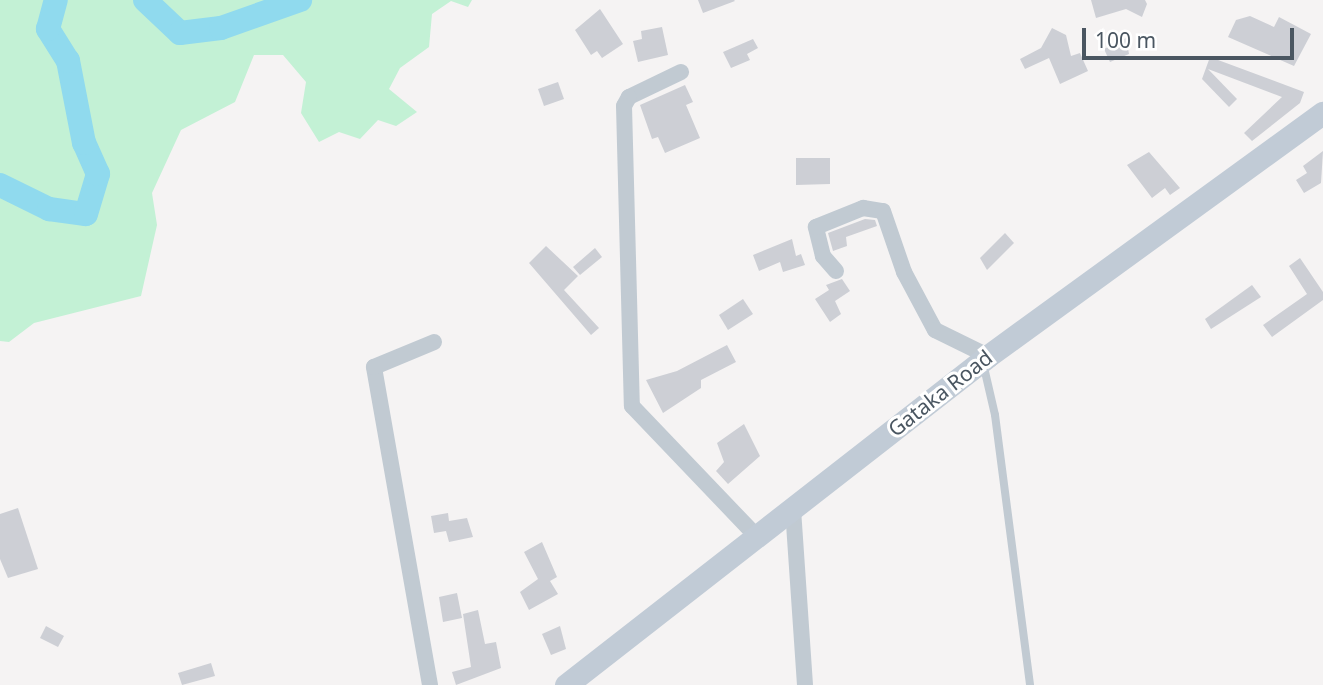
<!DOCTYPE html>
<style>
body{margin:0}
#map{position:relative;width:1323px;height:685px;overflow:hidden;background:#f5f3f3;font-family:"Noto Sans",sans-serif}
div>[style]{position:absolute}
.green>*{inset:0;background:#c3f1d5}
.river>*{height:24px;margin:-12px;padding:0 12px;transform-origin:12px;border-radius:12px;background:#90daee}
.building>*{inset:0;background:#cdcfd5}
.lane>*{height:8px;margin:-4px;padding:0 4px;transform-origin:4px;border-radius:4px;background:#c1cad2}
.street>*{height:16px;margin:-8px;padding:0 8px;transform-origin:8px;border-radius:8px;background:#c1cad2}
.secondary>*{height:23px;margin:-11.5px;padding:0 11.5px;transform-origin:11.5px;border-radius:11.5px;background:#c1cbd6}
span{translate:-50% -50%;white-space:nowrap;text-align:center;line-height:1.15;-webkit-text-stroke:6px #fff;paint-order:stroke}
.street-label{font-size:21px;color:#4a5661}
.scale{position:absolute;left:1082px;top:28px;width:212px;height:32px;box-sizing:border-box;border:4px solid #4a5661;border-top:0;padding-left:9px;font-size:21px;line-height:24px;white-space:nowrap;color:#4a5661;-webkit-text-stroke:5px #fff;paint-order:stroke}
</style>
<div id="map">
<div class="green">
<i style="clip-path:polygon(0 0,472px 0,468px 7px,451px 1px,432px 14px,429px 47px,400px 68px,389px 89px,417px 112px,396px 126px,378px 120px,360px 139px,339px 132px,319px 142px,301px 113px,306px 82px,283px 55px,254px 55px,235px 102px,181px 130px,152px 193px,157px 225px,141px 296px,34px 323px,9px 342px,0 341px)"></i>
</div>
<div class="river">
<i style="left:145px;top:0;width:48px;rotate:43.3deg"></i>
<i style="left:180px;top:33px;width:41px;rotate:-7deg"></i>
<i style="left:221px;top:28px;width:84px;rotate:-19.5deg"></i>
<i style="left:0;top:185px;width:55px;rotate:26.1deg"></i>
<i style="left:49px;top:209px;width:37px;rotate:8deg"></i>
<i style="left:86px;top:214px;width:42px;rotate:-73.3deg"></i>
<i style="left:98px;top:174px;width:34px;rotate:-114deg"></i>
<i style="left:84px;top:143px;width:84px;rotate:-101deg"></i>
<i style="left:68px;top:61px;width:38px;rotate:-122deg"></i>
<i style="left:48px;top:29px;width:30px;rotate:-75deg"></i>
</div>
<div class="building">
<i style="clip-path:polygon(698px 0,734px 0,735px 1px,703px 13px)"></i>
<i style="clip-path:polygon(1091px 0,1145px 0,1147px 4px,1142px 17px,1126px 9px,1096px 18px)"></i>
<i style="clip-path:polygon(600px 9px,623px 44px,602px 58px,597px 51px,591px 55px,575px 30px)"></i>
<i style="clip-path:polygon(1250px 16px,1274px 27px,1279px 17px,1311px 34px,1294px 66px,1228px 37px,1236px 20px)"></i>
<i style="clip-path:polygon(662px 27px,668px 55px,638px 62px,633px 41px,642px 39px,641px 31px)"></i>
<i style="clip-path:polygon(1052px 28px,1066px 35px,1071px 56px,1080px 53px,1088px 71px,1060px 84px,1049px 58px,1025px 69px,1020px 59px,1041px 48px)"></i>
<i style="clip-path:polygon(1126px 38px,1129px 54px,1110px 62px,1104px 49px)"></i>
<i style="clip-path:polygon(753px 39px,758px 48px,747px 54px,750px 60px,731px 68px,723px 52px)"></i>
<i style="clip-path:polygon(1210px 57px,1304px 92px,1300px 103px,1252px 141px,1244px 133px,1282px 97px,1208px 69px,1237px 99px,1229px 107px,1202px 79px)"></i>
<i style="clip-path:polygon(558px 82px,564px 99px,544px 106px,538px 89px)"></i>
<i style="clip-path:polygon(685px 85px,693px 102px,686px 105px,700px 138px,665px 153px,658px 137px,652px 139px,640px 105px)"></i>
<i style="clip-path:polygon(1323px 151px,1321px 183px,1304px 193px,1296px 180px,1307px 173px,1303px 166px)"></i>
<i style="clip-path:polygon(1149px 152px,1180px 188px,1170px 195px,1165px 188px,1152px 198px,1127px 165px)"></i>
<i style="clip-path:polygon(796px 158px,830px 158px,830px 184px,796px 185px)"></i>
<i style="clip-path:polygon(865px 219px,875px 220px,877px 226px,846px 237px,847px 246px,833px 251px,828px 233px)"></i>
<i style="clip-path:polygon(1005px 233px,1014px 243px,987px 270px,980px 258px)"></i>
<i style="clip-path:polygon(792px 239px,796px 256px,801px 254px,805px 265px,783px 272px,780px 262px,759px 271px,753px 255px)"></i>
<i style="clip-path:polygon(546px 246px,578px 276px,564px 290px,599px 328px,591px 335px,529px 263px)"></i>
<i style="clip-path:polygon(595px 248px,602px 257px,580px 275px,573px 267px)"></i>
<i style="clip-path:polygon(1300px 258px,1323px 292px,1323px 300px,1272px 337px,1263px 325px,1307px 294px,1289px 266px)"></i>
<i style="clip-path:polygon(842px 279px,850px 291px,835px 301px,841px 314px,830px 322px,815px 299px,829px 290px,826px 285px)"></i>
<i style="clip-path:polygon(1252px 285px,1261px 297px,1211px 329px,1205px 319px)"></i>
<i style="clip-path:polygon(743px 299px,753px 314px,728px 330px,719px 315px)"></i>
<i style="clip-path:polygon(727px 345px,736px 362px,701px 380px,701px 388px,663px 413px,646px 380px,677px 371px)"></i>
<i style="clip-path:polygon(744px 424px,760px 456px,728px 484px,716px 471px,724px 462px,717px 443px)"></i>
<i style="clip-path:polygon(18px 508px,38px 569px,8px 578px,0 559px,0 514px)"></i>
<i style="clip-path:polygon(448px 513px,449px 521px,467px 518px,473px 537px,449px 542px,446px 531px,434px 533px,431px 516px)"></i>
<i style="clip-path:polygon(542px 542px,557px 577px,550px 581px,558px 594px,529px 610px,520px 592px,538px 579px,524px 552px)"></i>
<i style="clip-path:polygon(457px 593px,462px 618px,443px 622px,439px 597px)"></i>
<i style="clip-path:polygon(478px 610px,485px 644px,496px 642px,501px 668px,456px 685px,452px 672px,471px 667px,463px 614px)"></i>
<i style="clip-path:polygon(46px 626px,64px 636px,58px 647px,40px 638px)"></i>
<i style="clip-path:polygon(560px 626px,566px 649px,551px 655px,542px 634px)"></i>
<i style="clip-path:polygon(211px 663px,215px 676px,182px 685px,178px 673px)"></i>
</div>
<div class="lane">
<i style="left:983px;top:363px;width:53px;rotate:77deg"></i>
<i style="left:995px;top:415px;width:272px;rotate:82.6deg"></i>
</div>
<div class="street">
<i style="left:681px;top:72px;width:58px;rotate:154.3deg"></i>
<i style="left:629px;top:97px;width:10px;rotate:119deg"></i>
<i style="left:624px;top:106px;width:300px;rotate:88.5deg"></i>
<i style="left:632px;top:406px;width:181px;rotate:46.3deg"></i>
<i style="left:836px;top:271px;width:20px;rotate:-131deg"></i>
<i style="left:823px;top:256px;width:30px;rotate:-104deg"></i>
<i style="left:816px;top:227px;width:51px;rotate:-22deg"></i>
<i style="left:863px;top:208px;width:20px;rotate:9deg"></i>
<i style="left:883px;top:211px;width:65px;rotate:71deg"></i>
<i style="left:904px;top:272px;width:66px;rotate:61.9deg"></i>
<i style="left:935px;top:330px;width:59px;rotate:26.1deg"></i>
<i style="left:793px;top:509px;width:176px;rotate:86.1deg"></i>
<i style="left:430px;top:685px;width:323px;rotate:-100deg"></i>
<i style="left:374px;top:367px;width:65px;rotate:-22.6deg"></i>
</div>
<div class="secondary">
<i style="left:566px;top:685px;width:535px;rotate:-37.94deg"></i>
<i style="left:988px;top:356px;width:414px;rotate:-36deg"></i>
</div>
<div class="street-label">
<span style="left:940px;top:393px;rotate:-38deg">Gataka Road</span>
</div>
<div class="scale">100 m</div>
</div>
